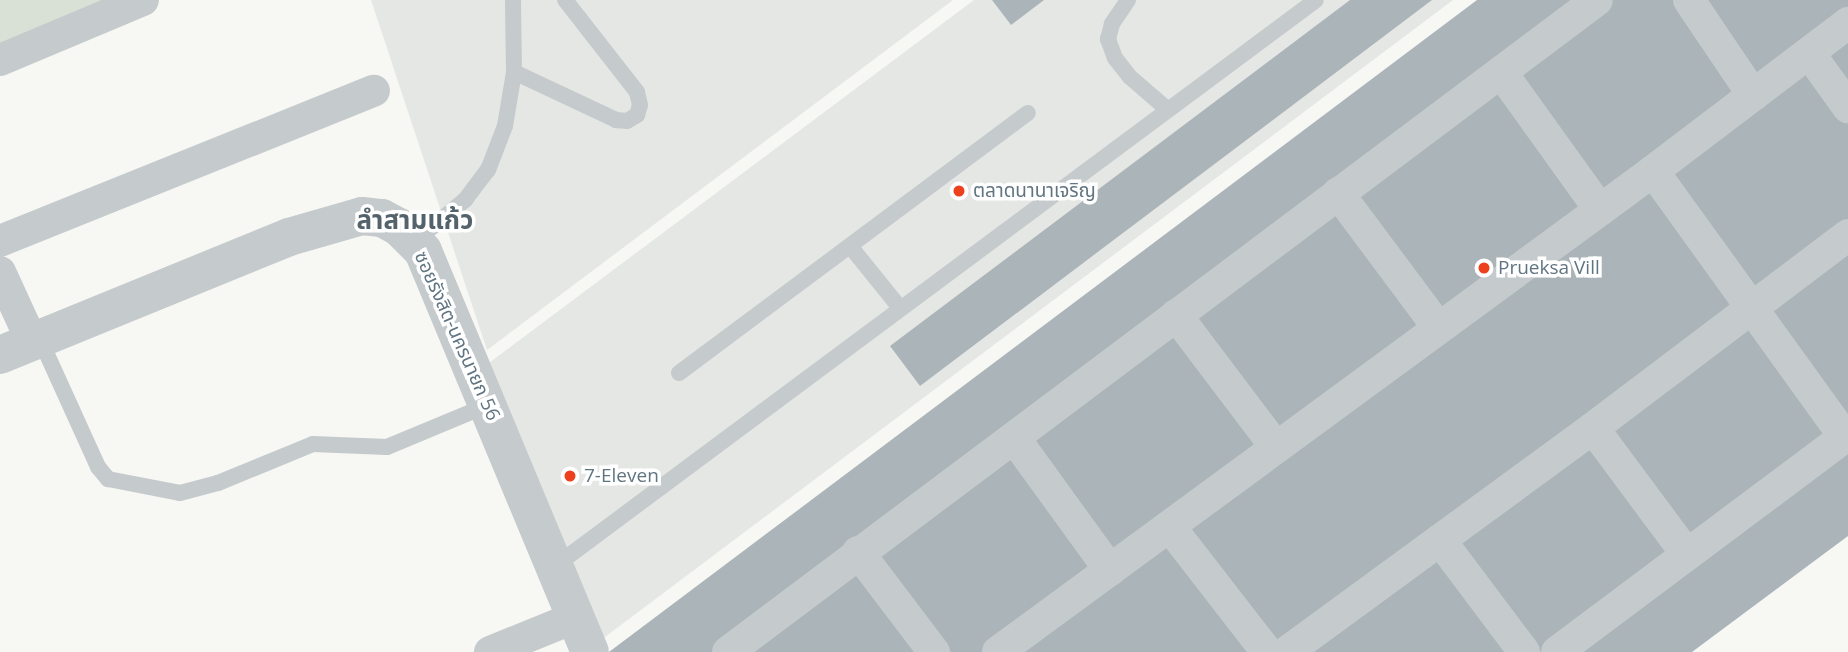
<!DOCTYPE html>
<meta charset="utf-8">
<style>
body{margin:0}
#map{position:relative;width:1848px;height:652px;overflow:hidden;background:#f7f7f4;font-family:"Open Sans","Noto Sans Thai",sans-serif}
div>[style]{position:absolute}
.built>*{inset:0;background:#e5e7e5}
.green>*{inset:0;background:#d9e0d5}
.building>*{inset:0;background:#abb5b9}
.service>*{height:16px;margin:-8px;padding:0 8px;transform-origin:8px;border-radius:8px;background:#c5cacc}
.minor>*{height:32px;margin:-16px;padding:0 16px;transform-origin:16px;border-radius:16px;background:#c5cacc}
.tertiary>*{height:38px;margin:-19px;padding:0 19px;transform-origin:19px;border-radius:19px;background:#c5cacc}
.dots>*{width:19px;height:19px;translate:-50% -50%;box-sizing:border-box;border:4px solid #fff;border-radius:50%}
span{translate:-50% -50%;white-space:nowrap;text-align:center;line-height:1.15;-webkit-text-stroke:7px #fff;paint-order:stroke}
.poi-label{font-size:19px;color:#607581}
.left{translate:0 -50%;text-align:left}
.street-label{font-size:19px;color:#607581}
.district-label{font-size:26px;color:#53626b;font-weight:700}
</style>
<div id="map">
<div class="built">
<i style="clip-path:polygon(371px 0,953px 0,487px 350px)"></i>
<i style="clip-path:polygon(974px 0,1453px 0,585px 652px,465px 381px)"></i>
</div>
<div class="green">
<i style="clip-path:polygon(0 0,110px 0,0 44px)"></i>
</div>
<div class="building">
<i style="clip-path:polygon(992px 0,1044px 0,1011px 25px)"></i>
<i style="clip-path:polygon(1350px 0,1432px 0,920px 386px,890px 346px)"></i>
<i style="clip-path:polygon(1477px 0,1848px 0,1848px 536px,1692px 652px,609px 652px)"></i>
</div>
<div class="service">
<i style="left:1128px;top:0;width:29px;rotate:124deg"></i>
<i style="left:1112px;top:24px;width:16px;rotate:105deg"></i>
<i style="left:1108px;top:39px;width:20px;rotate:70deg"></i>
<i style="left:1115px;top:58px;width:24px;rotate:52deg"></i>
<i style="left:1130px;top:77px;width:49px;rotate:40.9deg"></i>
<i style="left:514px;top:72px;width:113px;rotate:25.2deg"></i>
<i style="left:616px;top:120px;width:11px;rotate:5deg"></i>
<i style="left:627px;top:121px;width:12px;rotate:-31deg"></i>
<i style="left:637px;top:115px;width:10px;rotate:-73deg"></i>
<i style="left:640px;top:105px;width:13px;rotate:-103deg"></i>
<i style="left:637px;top:92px;width:117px;rotate:-128deg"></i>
<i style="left:415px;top:241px;width:65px;rotate:-39.4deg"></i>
<i style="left:465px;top:200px;width:38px;rotate:-53deg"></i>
<i style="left:488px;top:170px;width:47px;rotate:-68.9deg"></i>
<i style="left:505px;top:126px;width:55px;rotate:-80.5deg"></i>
<i style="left:514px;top:72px;width:72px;rotate:-90.8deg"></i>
<i style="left:850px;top:246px;width:80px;rotate:51.1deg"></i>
<i style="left:40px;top:339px;width:141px;rotate:65.6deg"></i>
<i style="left:98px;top:467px;width:16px;rotate:50deg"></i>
<i style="left:108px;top:479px;width:73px;rotate:11deg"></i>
<i style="left:180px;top:493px;width:39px;rotate:-15deg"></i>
<i style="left:218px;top:483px;width:103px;rotate:-22.3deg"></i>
<i style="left:313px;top:444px;width:74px;rotate:2.3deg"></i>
<i style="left:387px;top:447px;width:109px;rotate:-22.6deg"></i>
<i style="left:679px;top:373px;width:435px;rotate:-36.7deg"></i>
<i style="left:555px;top:566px;width:948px;rotate:-36.64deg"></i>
</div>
<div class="minor">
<i style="left:1689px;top:0;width:115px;rotate:56deg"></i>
<i style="left:1809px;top:53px;width:67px;rotate:54.2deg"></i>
<i style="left:0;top:60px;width:155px;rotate:-22.8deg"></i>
<i style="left:1501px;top:72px;width:170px;rotate:54.3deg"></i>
<i style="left:1653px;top:171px;width:328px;rotate:54.2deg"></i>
<i style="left:1338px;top:193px;width:167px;rotate:53.3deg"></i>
<i style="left:0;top:241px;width:403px;rotate:-21.9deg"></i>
<i style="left:0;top:272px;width:77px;rotate:65.4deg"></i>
<i style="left:1176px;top:315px;width:166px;rotate:52.9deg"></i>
<i style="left:1593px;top:428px;width:156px;rotate:53.4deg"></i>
<i style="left:1015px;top:439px;width:162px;rotate:54.1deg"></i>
<i style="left:1170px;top:527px;width:158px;rotate:52.2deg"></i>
<i style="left:1440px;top:540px;width:140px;rotate:53.1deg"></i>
<i style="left:858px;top:552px;width:126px;rotate:52.8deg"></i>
<i style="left:490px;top:652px;width:93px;rotate:-22.1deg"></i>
<i style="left:728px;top:652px;width:1086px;rotate:-36.88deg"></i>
<i style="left:998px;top:652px;width:813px;rotate:-36.29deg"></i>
<i style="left:1653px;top:171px;width:245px;rotate:-37.2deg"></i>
<i style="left:1287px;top:652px;width:379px;rotate:-36.2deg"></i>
<i style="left:1593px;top:428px;width:320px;rotate:-37.1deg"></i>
<i style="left:1557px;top:652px;width:364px;rotate:-36.8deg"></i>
</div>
<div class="tertiary">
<i style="left:0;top:355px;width:312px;rotate:-22.2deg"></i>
<i style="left:289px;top:237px;width:76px;rotate:-16deg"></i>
<i style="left:362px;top:216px;width:20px;rotate:6deg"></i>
<i style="left:382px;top:218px;width:19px;rotate:28deg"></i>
<i style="left:399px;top:227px;width:34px;rotate:45deg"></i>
<i style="left:423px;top:251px;width:434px;rotate:67.4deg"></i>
</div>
<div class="dots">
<i style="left:959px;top:191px;background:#ed411e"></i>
<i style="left:1484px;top:268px;background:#ed411e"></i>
<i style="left:570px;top:476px;background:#ed411e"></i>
</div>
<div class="poi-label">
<span class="left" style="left:973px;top:191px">ตลาดนานาเจริญ</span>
<span class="left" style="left:1498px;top:268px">Prueksa Vill</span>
<span class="left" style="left:584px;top:476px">7-Eleven</span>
</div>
<div class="street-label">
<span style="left:457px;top:336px;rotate:66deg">ซอยรังสิต-นครนายก 56</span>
</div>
<div class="district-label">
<span style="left:415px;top:220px">ลำสามแก้ว</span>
</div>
</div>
